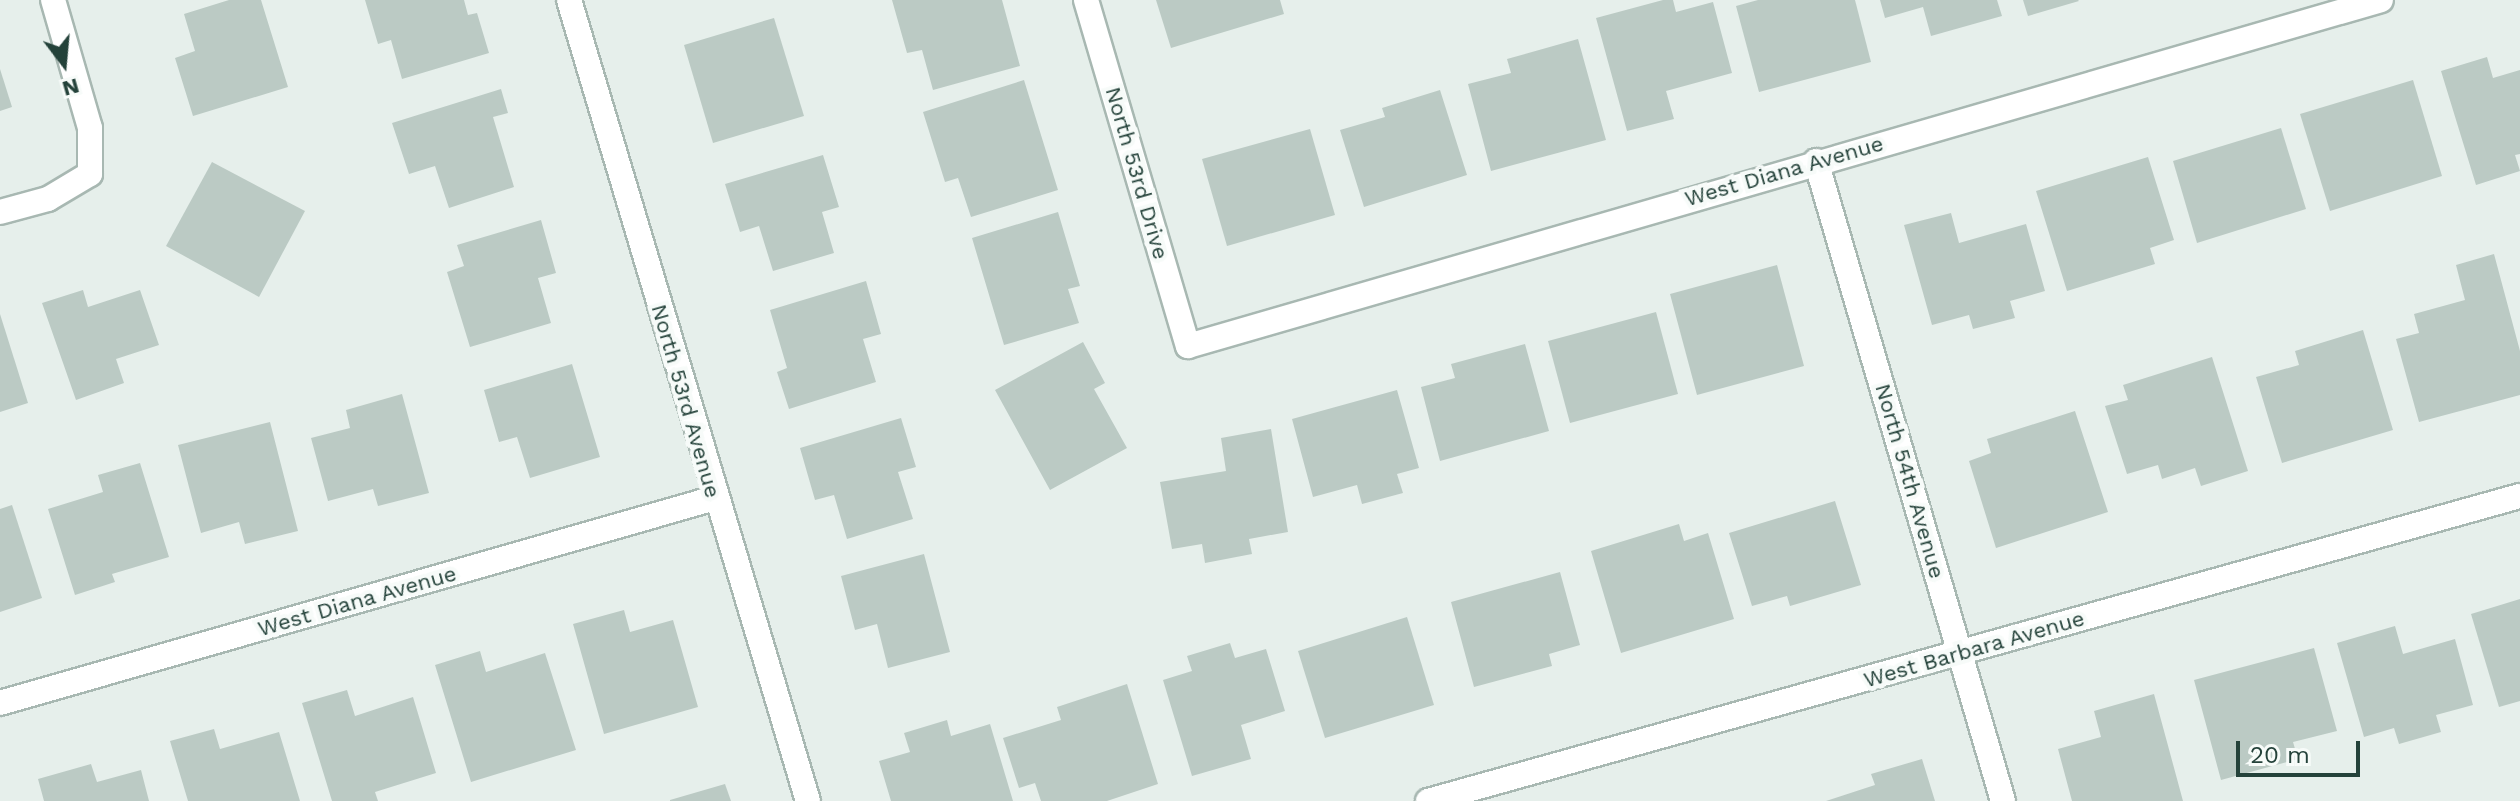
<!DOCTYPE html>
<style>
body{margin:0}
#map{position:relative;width:2520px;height:801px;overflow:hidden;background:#e6efeb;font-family:"Work Sans",sans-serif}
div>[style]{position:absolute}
.building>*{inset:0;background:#bbcac4}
.roads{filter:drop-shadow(2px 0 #a8b8b2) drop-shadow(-2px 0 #a8b8b2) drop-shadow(0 2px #a8b8b2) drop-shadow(0 -2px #a8b8b2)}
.minor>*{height:24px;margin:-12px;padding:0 12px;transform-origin:12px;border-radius:12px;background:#fff}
span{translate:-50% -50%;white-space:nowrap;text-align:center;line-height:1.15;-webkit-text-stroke:8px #f7fbf9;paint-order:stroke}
.street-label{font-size:22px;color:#24423a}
.north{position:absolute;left:24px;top:24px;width:80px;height:80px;-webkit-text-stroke:6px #f7fbf9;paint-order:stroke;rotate:164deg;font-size:22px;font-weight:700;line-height:32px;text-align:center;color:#24423a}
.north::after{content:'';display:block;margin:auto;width:28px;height:36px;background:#24423a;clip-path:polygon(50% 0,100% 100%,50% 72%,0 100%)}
.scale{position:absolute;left:2236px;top:741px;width:124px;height:36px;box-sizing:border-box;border:4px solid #24423a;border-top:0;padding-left:10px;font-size:24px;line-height:28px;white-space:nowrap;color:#24423a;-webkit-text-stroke:6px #f7fbf9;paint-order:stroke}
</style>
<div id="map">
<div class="building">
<i style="clip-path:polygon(229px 0,261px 0,288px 87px,193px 116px,175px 58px,195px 51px,184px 14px)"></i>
<i style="clip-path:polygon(365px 0,464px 0,468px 15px,477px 13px,489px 53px,402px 79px,391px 40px,378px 44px)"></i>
<i style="clip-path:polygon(892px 0,1002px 0,1020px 66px,933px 90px,922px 50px,907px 53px)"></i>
<i style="clip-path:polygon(1156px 0,1280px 0,1284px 14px,1171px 48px)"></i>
<i style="clip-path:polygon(1663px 0,1673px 0,1676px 12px,1713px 2px,1732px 73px,1666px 91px,1674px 119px,1627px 131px,1596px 18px)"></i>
<i style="clip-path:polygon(1758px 0,1855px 0,1871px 62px,1759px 92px,1736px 6px)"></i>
<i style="clip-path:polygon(1880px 0,1997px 0,2002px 16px,1931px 36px,1923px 7px,1885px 18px)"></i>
<i style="clip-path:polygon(2023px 0,2078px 0,2079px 1px,2028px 16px)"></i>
<i style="clip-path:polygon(774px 18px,804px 116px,713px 143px,684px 45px)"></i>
<i style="clip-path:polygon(1578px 39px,1606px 140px,1491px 171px,1468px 84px,1511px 73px,1507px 59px)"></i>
<i style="clip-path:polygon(2487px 57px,2493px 78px,2520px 70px,2520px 154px,2515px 155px,2520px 171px,2476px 185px,2441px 71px)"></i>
<i style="clip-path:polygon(0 69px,12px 107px,0 111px)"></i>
<i style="clip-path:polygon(1024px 80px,1058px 190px,971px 217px,958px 178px,945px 182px,923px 112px)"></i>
<i style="clip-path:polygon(2413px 80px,2442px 176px,2330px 211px,2300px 114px)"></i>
<i style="clip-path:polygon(501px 89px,508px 113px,493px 117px,514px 187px,449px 208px,435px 166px,409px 174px,392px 123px)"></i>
<i style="clip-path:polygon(1440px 90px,1467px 175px,1364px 207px,1340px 130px,1385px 117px,1382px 108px)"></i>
<i style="clip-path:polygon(2281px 128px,2306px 209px,2197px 243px,2173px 161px)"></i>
<i style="clip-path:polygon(1310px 129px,1335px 215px,1227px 246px,1202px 159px)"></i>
<i style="clip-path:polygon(823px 155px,839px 207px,822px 212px,834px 253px,773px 271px,759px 226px,740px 232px,725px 184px)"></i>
<i style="clip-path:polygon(2148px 157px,2174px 240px,2150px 248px,2155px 264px,2067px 291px,2036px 191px)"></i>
<i style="clip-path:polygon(212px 162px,305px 211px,259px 297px,166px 246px)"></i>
<i style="clip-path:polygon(1058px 212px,1080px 286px,1068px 289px,1079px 323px,1004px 345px,972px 238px)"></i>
<i style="clip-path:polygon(1951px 213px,1959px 243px,2026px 224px,2045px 291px,2010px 301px,2015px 318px,1973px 329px,1969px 315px,1932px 325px,1904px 225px)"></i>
<i style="clip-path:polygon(541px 220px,556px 273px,538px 278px,551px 323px,470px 347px,447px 272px,464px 266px,457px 245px)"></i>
<i style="clip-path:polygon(2494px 254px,2520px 351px,2520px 395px,2419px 422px,2396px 339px,2419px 333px,2414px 314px,2465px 300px,2456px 265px)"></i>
<i style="clip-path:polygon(1777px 265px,1804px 366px,1697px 395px,1670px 294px)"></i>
<i style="clip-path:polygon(866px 281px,881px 334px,863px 339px,876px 382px,789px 409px,777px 372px,787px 368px,770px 310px)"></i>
<i style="clip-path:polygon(83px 290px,88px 307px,140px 290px,159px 345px,116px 359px,124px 383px,76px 400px,42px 303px)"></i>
<i style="clip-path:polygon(1656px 312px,1678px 394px,1570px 423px,1548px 341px)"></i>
<i style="clip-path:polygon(0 314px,28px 403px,0 412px)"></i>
<i style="clip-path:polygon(2363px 330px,2393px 430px,2282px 463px,2256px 377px,2299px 365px,2295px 351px)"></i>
<i style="clip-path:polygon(1083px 342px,1105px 383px,1094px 389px,1127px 448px,1050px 490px,995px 390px)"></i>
<i style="clip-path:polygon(1525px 344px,1549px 431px,1440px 461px,1421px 387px,1455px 378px,1451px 364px)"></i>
<i style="clip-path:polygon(2212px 357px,2248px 471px,2201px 486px,2195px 468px,2162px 479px,2158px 465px,2127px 474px,2105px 406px,2128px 400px,2123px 385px)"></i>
<i style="clip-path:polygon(572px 364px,600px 457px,530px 478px,517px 437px,499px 442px,484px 390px)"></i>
<i style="clip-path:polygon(1397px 390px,1419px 468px,1397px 474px,1403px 493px,1362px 504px,1357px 485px,1313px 497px,1292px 419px)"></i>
<i style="clip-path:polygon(402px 394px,429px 493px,378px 506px,373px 489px,328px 501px,311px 438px,350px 428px,346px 410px)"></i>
<i style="clip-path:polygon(2075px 411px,2108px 512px,1996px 548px,1969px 461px,1991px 453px,1987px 439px)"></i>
<i style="clip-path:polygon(901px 418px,916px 467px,898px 472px,913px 519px,847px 539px,834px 495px,815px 500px,800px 448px)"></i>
<i style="clip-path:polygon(270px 422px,298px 531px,245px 544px,239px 522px,201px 533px,178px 445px)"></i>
<i style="clip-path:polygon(1271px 429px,1288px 532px,1249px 539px,1252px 554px,1205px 563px,1202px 544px,1172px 549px,1160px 482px,1226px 471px,1221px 438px)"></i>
<i style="clip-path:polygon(140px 463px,169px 557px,112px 574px,115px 582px,75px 595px,48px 509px,103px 492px,98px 475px)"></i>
<i style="clip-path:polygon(1835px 501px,1861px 585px,1790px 606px,1787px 596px,1752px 606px,1729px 533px)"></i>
<i style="clip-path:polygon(12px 505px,42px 598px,0 612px,0 509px)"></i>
<i style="clip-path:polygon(1679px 524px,1684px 541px,1708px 533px,1734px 619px,1621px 653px,1591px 551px)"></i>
<i style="clip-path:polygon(924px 554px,950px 652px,888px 668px,877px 624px,855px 630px,841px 576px)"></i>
<i style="clip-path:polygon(1560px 572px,1580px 645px,1549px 654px,1552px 666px,1474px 687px,1451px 602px)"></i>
<i style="clip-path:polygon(2520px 599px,2520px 701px,2499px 707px,2471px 614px)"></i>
<i style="clip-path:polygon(624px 610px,630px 632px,673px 620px,698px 707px,604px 734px,573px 624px)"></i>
<i style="clip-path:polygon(1407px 617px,1434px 705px,1325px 738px,1298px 651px)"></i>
<i style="clip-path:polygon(2395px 626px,2403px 654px,2455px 639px,2473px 705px,2436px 715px,2441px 732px,2399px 744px,2394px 728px,2364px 737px,2337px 643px)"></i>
<i style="clip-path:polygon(1230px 643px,1235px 658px,1266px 649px,1285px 711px,1241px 725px,1251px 759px,1192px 776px,1163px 680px,1192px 671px,1187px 656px)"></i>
<i style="clip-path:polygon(2314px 648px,2337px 731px,2293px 742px,2298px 759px,2221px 780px,2194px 680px)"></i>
<i style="clip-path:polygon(480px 651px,486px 672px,545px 653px,576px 750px,471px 782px,435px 665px)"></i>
<i style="clip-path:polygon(1127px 684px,1158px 784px,1107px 801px,1041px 801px,1035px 783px,1019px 788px,1003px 738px,1061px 720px,1057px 707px)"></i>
<i style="clip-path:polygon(347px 690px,355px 716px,413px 697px,436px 773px,375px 792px,378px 801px,332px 801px,302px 703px)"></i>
<i style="clip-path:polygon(2154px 694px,2183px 801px,2072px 801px,2058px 749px,2101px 737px,2094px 711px)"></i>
<i style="clip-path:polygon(947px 720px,951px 736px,990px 724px,1013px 801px,891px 801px,879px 761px,910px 752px,904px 733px)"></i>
<i style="clip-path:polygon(214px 729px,220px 749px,279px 732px,300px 801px,188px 801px,170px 741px)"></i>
<i style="clip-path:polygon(1922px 759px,1935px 801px,1826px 801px,1875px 785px,1871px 774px)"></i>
<i style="clip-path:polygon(91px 764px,97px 782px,141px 770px,149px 801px,44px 801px,38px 779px)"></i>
<i style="clip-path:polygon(725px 784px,731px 801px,670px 801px,670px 800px)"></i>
</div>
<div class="roads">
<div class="minor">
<i style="left:569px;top:0;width:836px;rotate:73.39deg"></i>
<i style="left:1086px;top:0;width:361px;rotate:73.6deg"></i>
<i style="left:1188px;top:346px;width:1242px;rotate:-16.17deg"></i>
<i style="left:1816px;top:161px;width:667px;rotate:73.71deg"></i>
<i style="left:0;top:212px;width:50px;rotate:-15.2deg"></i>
<i style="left:48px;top:199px;width:49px;rotate:-30.8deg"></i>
<i style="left:90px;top:174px;width:46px;rotate:-90deg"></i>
<i style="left:90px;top:128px;width:133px;rotate:-106.1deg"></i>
<i style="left:0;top:703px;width:744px;rotate:-16deg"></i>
<i style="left:1428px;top:801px;width:1134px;rotate:-15.61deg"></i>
</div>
</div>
<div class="street-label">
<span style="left:1784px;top:171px;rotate:-16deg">West Diana Avenue</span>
<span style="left:1137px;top:173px;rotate:74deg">North 53rd Drive</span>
<span style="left:686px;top:401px;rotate:74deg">North 53rd Avenue</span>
<span style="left:1910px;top:481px;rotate:74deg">North 54th Avenue</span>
<span style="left:357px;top:601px;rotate:-16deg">West Diana Avenue</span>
<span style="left:1974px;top:649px;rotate:-16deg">West Barbara Avenue</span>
</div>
<div class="north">N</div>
<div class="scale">20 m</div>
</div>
